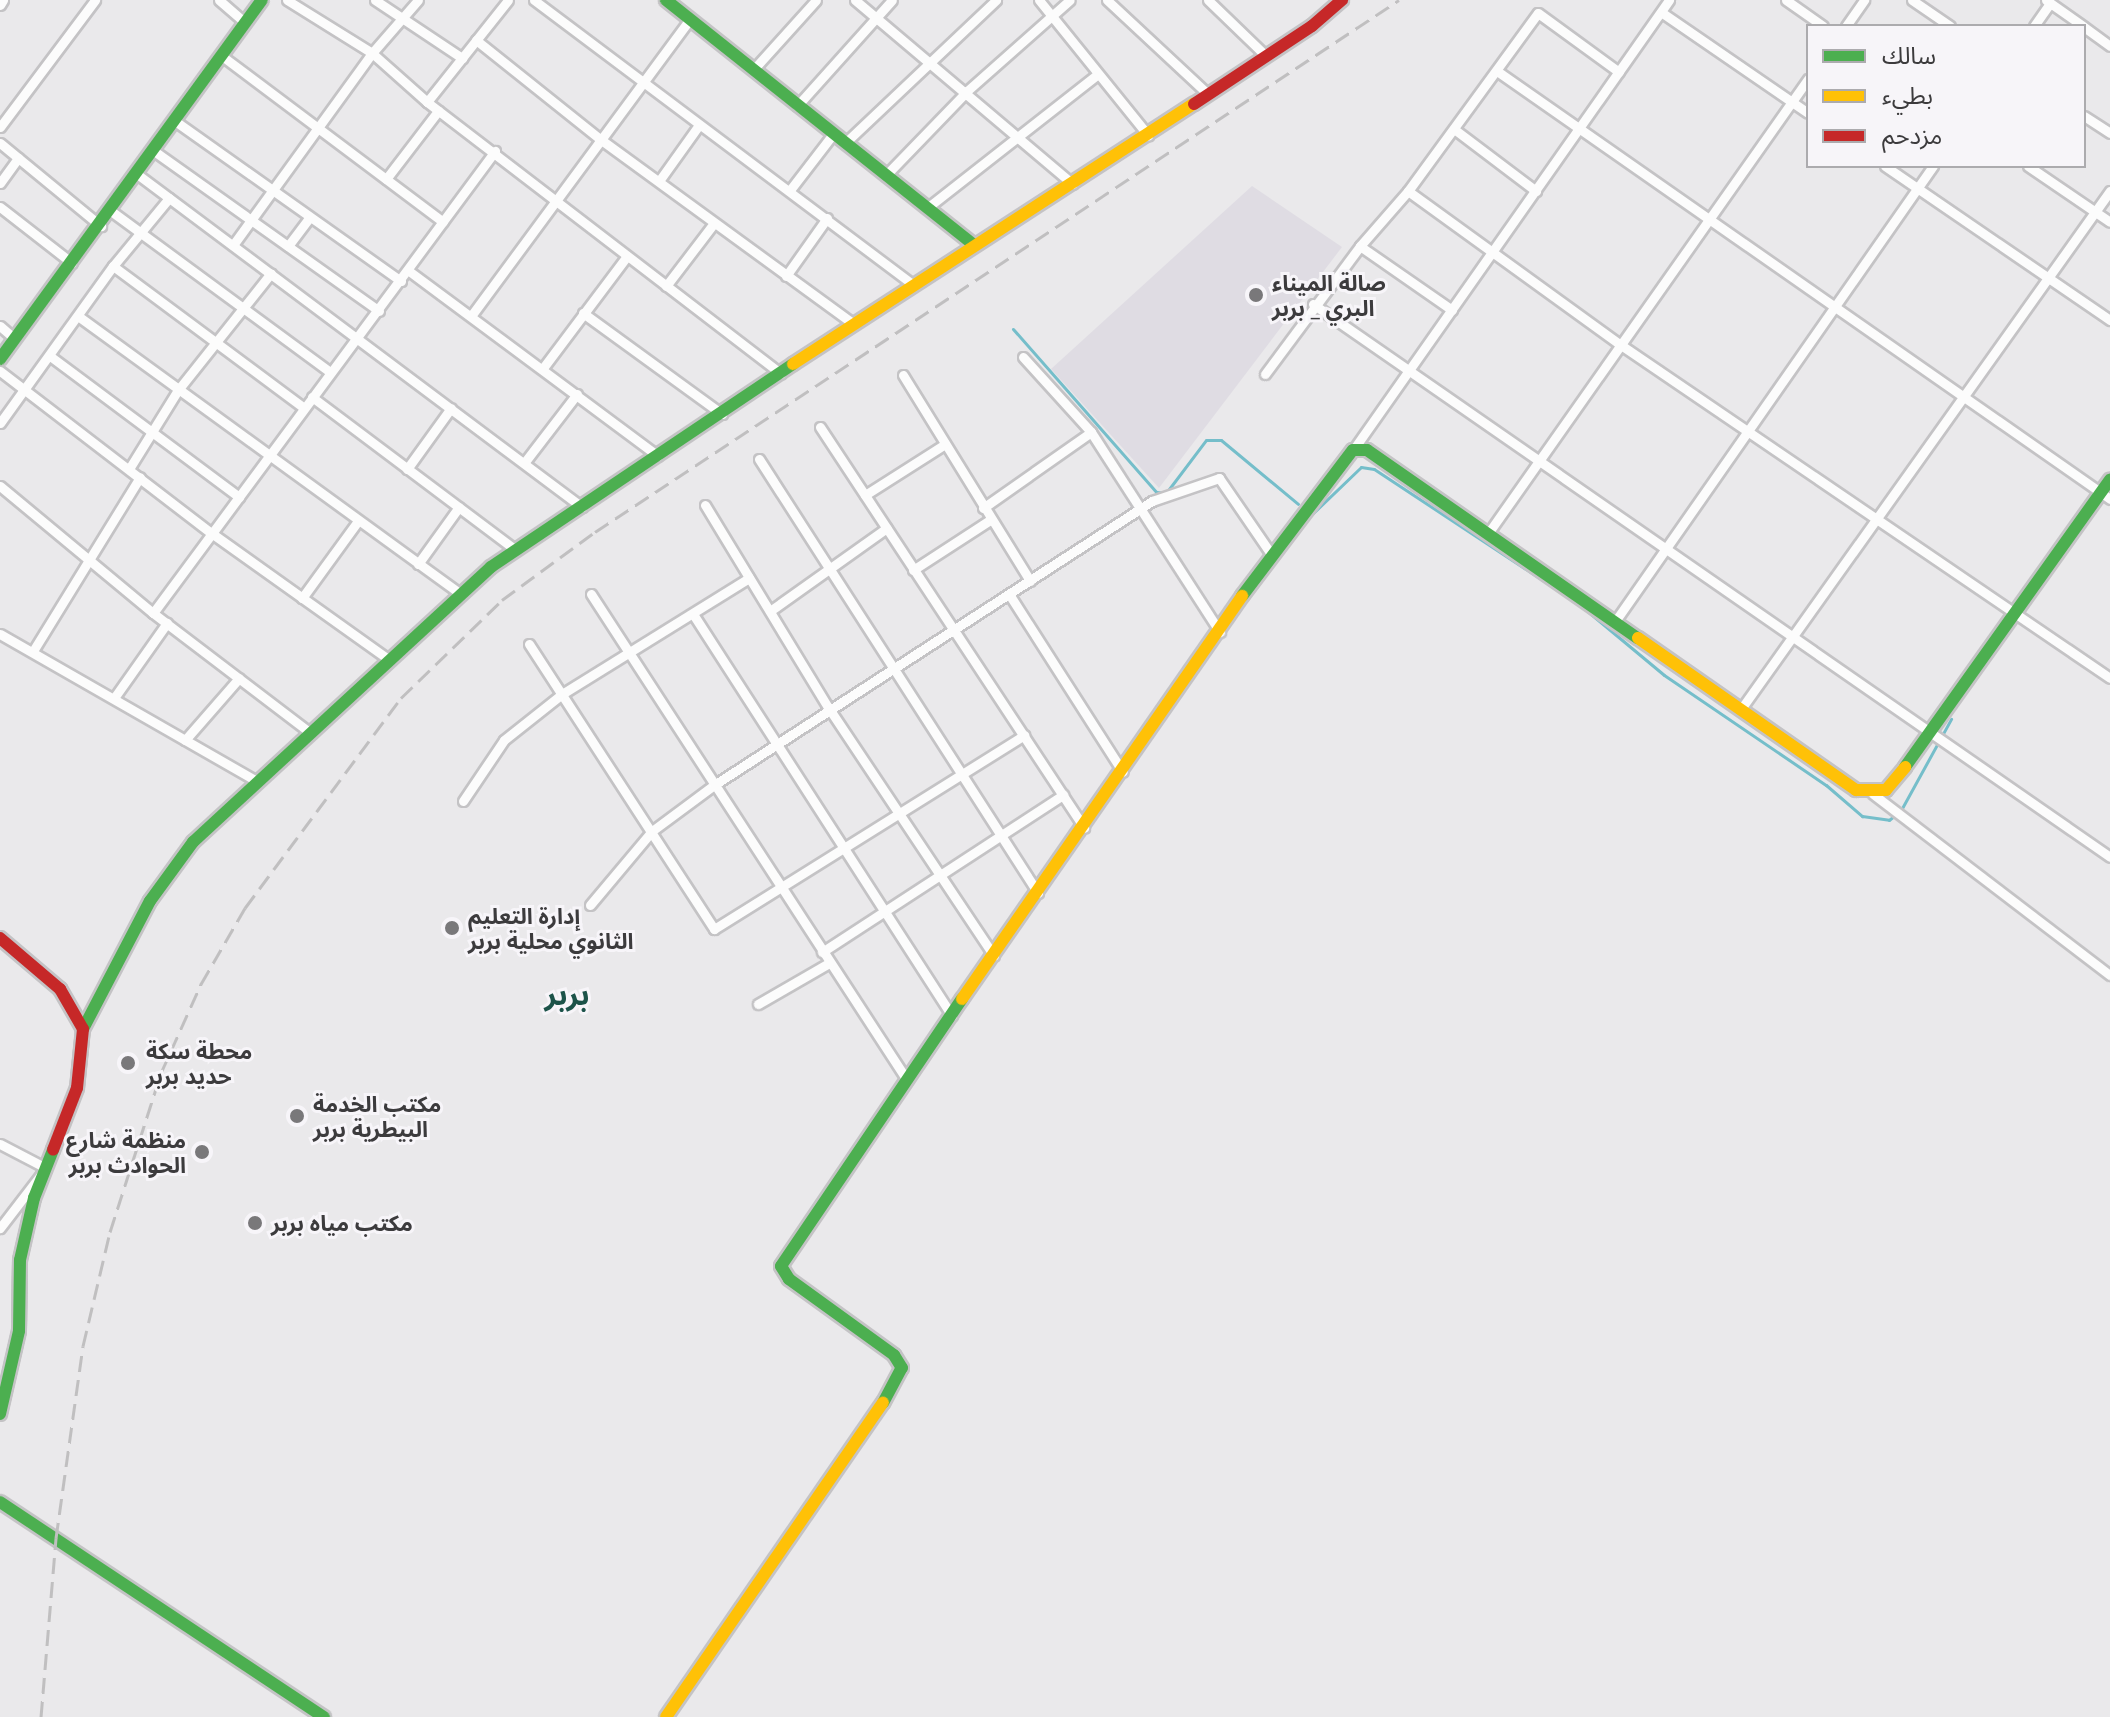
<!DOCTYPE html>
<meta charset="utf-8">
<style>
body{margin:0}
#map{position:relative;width:2110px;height:1717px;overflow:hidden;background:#eae9eb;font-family:"Open Sans","Noto Sans Arabic",sans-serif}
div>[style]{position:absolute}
.built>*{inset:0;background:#dfdce3}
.stream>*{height:3px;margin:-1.5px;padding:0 1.5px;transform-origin:1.5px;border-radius:1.5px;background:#75beca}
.roads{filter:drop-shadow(2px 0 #c4c3c5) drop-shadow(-2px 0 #c4c3c5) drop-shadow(0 2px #c4c3c5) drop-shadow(0 -2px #c4c3c5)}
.street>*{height:9px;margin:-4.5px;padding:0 4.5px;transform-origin:4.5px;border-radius:4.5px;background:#fcfcfc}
.fast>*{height:12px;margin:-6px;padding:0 6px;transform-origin:6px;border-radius:6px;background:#4caf50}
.slow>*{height:12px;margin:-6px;padding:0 6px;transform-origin:6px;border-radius:6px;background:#ffc107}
.jam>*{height:12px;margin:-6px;padding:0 6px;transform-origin:6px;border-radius:6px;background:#c62828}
.rail>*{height:3px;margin-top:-1.5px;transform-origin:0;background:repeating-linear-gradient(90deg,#c0bfc0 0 16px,transparent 0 24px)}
.dots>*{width:22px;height:22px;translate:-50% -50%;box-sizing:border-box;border:4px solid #f7f5f9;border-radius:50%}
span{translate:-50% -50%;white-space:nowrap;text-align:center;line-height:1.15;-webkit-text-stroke:6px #f7f5f9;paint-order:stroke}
.poi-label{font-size:22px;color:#3c3b3d;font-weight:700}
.left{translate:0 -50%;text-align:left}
.right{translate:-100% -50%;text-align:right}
.district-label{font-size:30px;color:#1c5349;font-weight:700}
.legend{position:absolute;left:1806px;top:24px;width:280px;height:144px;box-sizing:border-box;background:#f7f5f9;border:2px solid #acabae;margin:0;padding:10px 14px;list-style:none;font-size:24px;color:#3c3b3d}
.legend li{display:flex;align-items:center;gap:16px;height:40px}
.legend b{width:40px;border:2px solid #acabae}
</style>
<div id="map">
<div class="built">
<i style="clip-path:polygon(1252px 186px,1342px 247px,1159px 488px,1051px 369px)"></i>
</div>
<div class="stream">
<i style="left:1013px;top:329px;width:217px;rotate:48.7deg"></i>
<i style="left:1156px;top:492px;width:10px;rotate:6deg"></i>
<i style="left:1166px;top:493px;width:66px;rotate:-53deg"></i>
<i style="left:1206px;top:440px;width:15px"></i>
<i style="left:1221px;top:440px;width:100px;rotate:39.7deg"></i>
<i style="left:1311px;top:515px;width:69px;rotate:-43.8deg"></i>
<i style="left:1361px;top:467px;width:13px;rotate:9deg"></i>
<i style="left:1374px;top:469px;width:247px;rotate:33.4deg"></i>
<i style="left:1580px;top:605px;width:109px;rotate:39.8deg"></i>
<i style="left:1664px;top:675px;width:196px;rotate:34.2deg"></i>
<i style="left:1826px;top:785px;width:48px;rotate:40.7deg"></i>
<i style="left:1862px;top:816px;width:27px;rotate:8deg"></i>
<i style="left:1889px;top:820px;width:8px;rotate:-40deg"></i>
<i style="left:1901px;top:810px;width:104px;rotate:-61.2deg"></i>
</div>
<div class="roads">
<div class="street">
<i style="left:219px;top:0;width:35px;rotate:41deg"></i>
<i style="left:287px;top:0;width:100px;rotate:31.9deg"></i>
<i style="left:372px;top:53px;width:74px;rotate:41.7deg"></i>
<i style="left:427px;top:102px;width:446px;rotate:37.5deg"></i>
<i style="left:375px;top:0;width:105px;rotate:33.7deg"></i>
<i style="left:534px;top:0;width:473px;rotate:36.9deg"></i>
<i style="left:855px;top:0;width:285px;rotate:40.2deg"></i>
<i style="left:1039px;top:0;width:174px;rotate:51.1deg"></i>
<i style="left:1107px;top:0;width:139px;rotate:43deg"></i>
<i style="left:1208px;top:0;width:81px;rotate:44deg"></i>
<i style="left:1786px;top:0;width:45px;rotate:35.1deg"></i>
<i style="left:1912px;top:0;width:46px;rotate:34.4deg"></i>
<i style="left:2046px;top:0;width:45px;rotate:35.1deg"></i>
<i style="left:0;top:5px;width:6px;rotate:-59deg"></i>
<i style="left:1661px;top:12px;width:178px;rotate:34.5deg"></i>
<i style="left:1846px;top:26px;width:32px;rotate:-55deg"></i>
<i style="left:2034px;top:26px;width:28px;rotate:-55deg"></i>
<i style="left:2084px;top:27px;width:32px;rotate:36deg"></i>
<i style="left:476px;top:40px;width:159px;rotate:38.6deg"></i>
<i style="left:600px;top:139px;width:314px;rotate:36.1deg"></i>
<i style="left:222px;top:56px;width:276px;rotate:36.9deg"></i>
<i style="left:753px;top:70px;width:94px;rotate:-48deg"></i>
<i style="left:1497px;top:71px;width:748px;rotate:34.92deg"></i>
<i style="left:427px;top:102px;width:130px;rotate:-51.5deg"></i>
<i style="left:797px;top:106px;width:142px;rotate:-48.1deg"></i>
<i style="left:2084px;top:116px;width:31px;rotate:33deg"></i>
<i style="left:175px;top:121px;width:277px;rotate:35.3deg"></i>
<i style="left:0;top:127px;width:159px;rotate:-53.2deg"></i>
<i style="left:1454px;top:129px;width:103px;rotate:37.1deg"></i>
<i style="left:0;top:143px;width:131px;rotate:39.4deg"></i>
<i style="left:845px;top:143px;width:208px;rotate:-43.4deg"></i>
<i style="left:154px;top:151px;width:276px;rotate:35.4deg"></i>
<i style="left:1885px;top:166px;width:273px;rotate:34.4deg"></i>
<i style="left:2028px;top:166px;width:99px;rotate:34.3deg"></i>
<i style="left:137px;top:174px;width:556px;rotate:36.81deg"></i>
<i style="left:886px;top:175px;width:117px;rotate:-46deg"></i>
<i style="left:967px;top:91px;width:137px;rotate:-41.5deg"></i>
<i style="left:386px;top:179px;width:86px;rotate:-52.6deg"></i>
<i style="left:659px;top:181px;width:69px;rotate:-54.5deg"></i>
<i style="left:0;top:183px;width:31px;rotate:-54deg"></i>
<i style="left:790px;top:190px;width:71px;rotate:-52.5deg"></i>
<i style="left:1408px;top:191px;width:259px;rotate:35.9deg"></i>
<i style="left:1618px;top:343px;width:595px;rotate:34.25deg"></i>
<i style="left:0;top:207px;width:91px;rotate:37.9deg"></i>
<i style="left:927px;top:208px;width:217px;rotate:-38.1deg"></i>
<i style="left:111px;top:211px;width:272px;rotate:36.3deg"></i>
<i style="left:233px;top:245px;width:237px;rotate:-54.1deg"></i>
<i style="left:372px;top:53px;width:70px;rotate:-49deg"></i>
<i style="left:288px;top:246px;width:36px;rotate:-53deg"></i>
<i style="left:113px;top:266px;width:237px;rotate:36.6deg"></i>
<i style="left:409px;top:271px;width:310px;rotate:36.6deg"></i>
<i style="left:786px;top:276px;width:71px;rotate:-54.7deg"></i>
<i style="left:666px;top:286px;width:79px;rotate:-52.7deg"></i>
<i style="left:1313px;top:304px;width:970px;rotate:34.75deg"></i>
<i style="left:1452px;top:310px;width:112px;rotate:-145.2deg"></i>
<i style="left:1360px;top:246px;width:73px;rotate:-48.9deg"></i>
<i style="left:1408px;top:191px;width:220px;rotate:-53.9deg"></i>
<i style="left:1538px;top:13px;width:100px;rotate:36.1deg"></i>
<i style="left:583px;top:313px;width:172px;rotate:36deg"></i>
<i style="left:78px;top:316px;width:472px;rotate:36deg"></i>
<i style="left:471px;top:316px;width:369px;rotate:-53.6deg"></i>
<i style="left:0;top:326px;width:20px;rotate:41deg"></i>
<i style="left:50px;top:356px;width:236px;rotate:36.7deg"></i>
<i style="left:1023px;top:357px;width:101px;rotate:47.8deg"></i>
<i style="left:1091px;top:432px;width:238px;rotate:57.2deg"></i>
<i style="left:543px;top:368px;width:140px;rotate:-53.1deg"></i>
<i style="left:0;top:371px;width:265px;rotate:37.5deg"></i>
<i style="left:210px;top:532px;width:219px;rotate:35.5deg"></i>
<i style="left:1265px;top:374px;width:159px;rotate:-53.4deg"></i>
<i style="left:903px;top:375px;width:242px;rotate:58.3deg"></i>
<i style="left:312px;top:397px;width:255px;rotate:36.9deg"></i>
<i style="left:0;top:423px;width:193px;rotate:-54.3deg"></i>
<i style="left:113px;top:266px;width:88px;rotate:-50.5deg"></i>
<i style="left:820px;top:427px;width:480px;rotate:56.6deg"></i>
<i style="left:1353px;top:450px;width:550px;rotate:-54.92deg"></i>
<i style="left:759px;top:459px;width:516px;rotate:57.26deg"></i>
<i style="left:524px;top:463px;width:87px;rotate:-52.5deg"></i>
<i style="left:129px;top:469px;width:93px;rotate:-58.2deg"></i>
<i style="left:178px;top:390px;width:149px;rotate:-51.5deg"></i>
<i style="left:407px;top:469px;width:75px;rotate:-54.2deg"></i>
<i style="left:0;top:486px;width:199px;rotate:39.7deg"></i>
<i style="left:153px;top:613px;width:196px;rotate:37.3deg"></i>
<i style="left:865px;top:495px;width:95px;rotate:-32.5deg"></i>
<i style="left:705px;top:505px;width:237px;rotate:58.7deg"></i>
<i style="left:828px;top:707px;width:299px;rotate:56.3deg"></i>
<i style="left:983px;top:508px;width:132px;rotate:-35.1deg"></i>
<i style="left:1489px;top:532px;width:554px;rotate:-54.85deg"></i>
<i style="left:418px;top:564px;width:70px;rotate:-54.3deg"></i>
<i style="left:913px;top:570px;width:92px;rotate:-33deg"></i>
<i style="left:591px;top:594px;width:580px;rotate:56.97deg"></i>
<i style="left:1009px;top:594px;width:211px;rotate:57.4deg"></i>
<i style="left:302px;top:598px;width:95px;rotate:-54deg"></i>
<i style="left:770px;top:611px;width:143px;rotate:-35.4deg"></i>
<i style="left:153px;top:613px;width:575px;rotate:-53.49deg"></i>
<i style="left:693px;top:614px;width:478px;rotate:57.2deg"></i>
<i style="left:1616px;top:620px;width:554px;rotate:-55.08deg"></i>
<i style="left:0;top:634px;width:296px;rotate:29.8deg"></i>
<i style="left:529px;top:644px;width:340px;rotate:57deg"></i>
<i style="left:714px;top:929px;width:366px;rotate:-32deg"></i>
<i style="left:33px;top:651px;width:204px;rotate:-58.4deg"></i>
<i style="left:114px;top:698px;width:92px;rotate:-54.8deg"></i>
<i style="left:1741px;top:709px;width:636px;rotate:-54.54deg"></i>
<i style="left:185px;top:740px;width:82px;rotate:-48.9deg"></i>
<i style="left:1873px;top:794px;width:298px;rotate:37.4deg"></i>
<i style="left:463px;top:801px;width:73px;rotate:-56.1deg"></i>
<i style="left:504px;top:740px;width:74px;rotate:-38.4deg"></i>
<i style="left:562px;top:694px;width:220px;rotate:-31.8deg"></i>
<i style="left:590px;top:905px;width:97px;rotate:-50deg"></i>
<i style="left:652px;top:831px;width:77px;rotate:-36.6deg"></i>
<i style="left:714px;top:785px;width:522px;rotate:-32.96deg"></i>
<i style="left:1152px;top:501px;width:71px;rotate:-18.9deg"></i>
<i style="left:1219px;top:478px;width:92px;rotate:55.6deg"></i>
<i style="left:822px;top:952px;width:288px;rotate:-33.1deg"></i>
<i style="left:758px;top:1004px;width:82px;rotate:-30deg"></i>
<i style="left:0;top:1144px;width:52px;rotate:27.6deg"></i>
<i style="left:46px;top:1168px;width:76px;rotate:127.5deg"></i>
</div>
<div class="fast">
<i style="left:666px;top:0;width:391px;rotate:38.5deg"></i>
<i style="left:0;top:359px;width:444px;rotate:-53.9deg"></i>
<i style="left:1242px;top:596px;width:183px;rotate:-52.8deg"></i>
<i style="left:1353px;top:450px;width:14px"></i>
<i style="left:1367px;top:450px;width:330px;rotate:34.8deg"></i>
<i style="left:1905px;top:767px;width:353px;rotate:-54.5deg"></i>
<i style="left:83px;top:1029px;width:144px;rotate:-62.4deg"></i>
<i style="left:150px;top:901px;width:73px;rotate:-53.9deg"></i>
<i style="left:193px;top:842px;width:405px;rotate:-42.7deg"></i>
<i style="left:491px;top:567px;width:364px;rotate:-33.9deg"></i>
<i style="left:883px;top:1403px;width:40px;rotate:-62deg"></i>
<i style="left:902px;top:1368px;width:15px;rotate:-122deg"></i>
<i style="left:894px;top:1355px;width:130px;rotate:-144.1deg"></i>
<i style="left:789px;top:1279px;width:15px;rotate:-122deg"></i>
<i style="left:781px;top:1266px;width:323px;rotate:-55.9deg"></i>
<i style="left:0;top:1414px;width:85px;rotate:-77.1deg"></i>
<i style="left:19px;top:1331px;width:71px;rotate:-89.2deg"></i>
<i style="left:20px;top:1260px;width:64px;rotate:-77.3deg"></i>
<i style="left:34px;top:1198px;width:52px;rotate:-68.4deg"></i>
<i style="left:0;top:1502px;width:389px;rotate:33.6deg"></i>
</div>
<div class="slow">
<i style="left:793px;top:364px;width:478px;rotate:-33deg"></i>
<i style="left:1638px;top:638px;width:266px;rotate:34.9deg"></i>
<i style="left:1856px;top:790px;width:30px"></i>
<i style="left:1886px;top:790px;width:30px;rotate:-50deg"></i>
<i style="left:962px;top:999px;width:491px;rotate:-55.2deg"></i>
<i style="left:666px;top:1717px;width:382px;rotate:-55.4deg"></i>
</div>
<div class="jam">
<i style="left:1194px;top:104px;width:141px;rotate:-33.5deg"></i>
<i style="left:1312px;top:26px;width:40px;rotate:-41deg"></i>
<i style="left:0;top:938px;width:79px;rotate:40.4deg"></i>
<i style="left:60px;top:989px;width:46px;rotate:60.1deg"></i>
<i style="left:83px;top:1029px;width:59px;rotate:95.8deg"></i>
<i style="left:77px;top:1088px;width:66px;rotate:111.2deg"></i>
</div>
</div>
<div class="rail">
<i style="left:41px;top:1717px;width:180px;rotate:-85.2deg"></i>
<i style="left:56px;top:1538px;width:194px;rotate:-82deg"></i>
<i style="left:83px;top:1346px;width:117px;rotate:-76.7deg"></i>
<i style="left:110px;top:1232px;width:167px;rotate:-72.2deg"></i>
<i style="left:161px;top:1073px;width:98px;rotate:-65.8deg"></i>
<i style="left:201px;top:984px;width:88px;rotate:-59.9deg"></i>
<i style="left:245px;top:908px;width:262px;rotate:-53.4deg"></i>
<i style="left:401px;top:698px;width:141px;rotate:-44.1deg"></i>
<i style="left:502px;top:600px;width:115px;rotate:-36.2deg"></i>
<i style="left:595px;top:532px;width:964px;rotate:-33.49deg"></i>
</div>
<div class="dots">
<i style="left:1256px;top:295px;background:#79787a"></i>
<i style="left:452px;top:928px;background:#79787a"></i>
<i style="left:128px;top:1063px;background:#79787a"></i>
<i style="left:297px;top:1116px;background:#79787a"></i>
<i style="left:202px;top:1152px;background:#79787a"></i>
<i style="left:255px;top:1223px;background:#79787a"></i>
</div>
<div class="poi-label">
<span class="left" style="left:1272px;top:295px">صالة الميناء<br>البري _ بربر</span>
<span class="left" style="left:468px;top:928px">إدارة التعليم<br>الثانوي محلية بربر</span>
<span class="left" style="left:146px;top:1063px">محطة سكة<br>حديد بربر</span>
<span class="left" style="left:313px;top:1116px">مكتب الخدمة<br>البيطرية بربر</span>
<span class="right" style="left:186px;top:1152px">منظمة شارع<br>الحوادث بربر</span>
<span class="left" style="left:271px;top:1223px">مكتب مياه بربر</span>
</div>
<div class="district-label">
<span style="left:567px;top:994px">بربر</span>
</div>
<ul class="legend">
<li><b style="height:10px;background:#4caf50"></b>سالك</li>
<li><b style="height:10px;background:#ffc107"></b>بطيء</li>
<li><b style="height:10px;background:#c62828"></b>مزدحم</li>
</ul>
</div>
